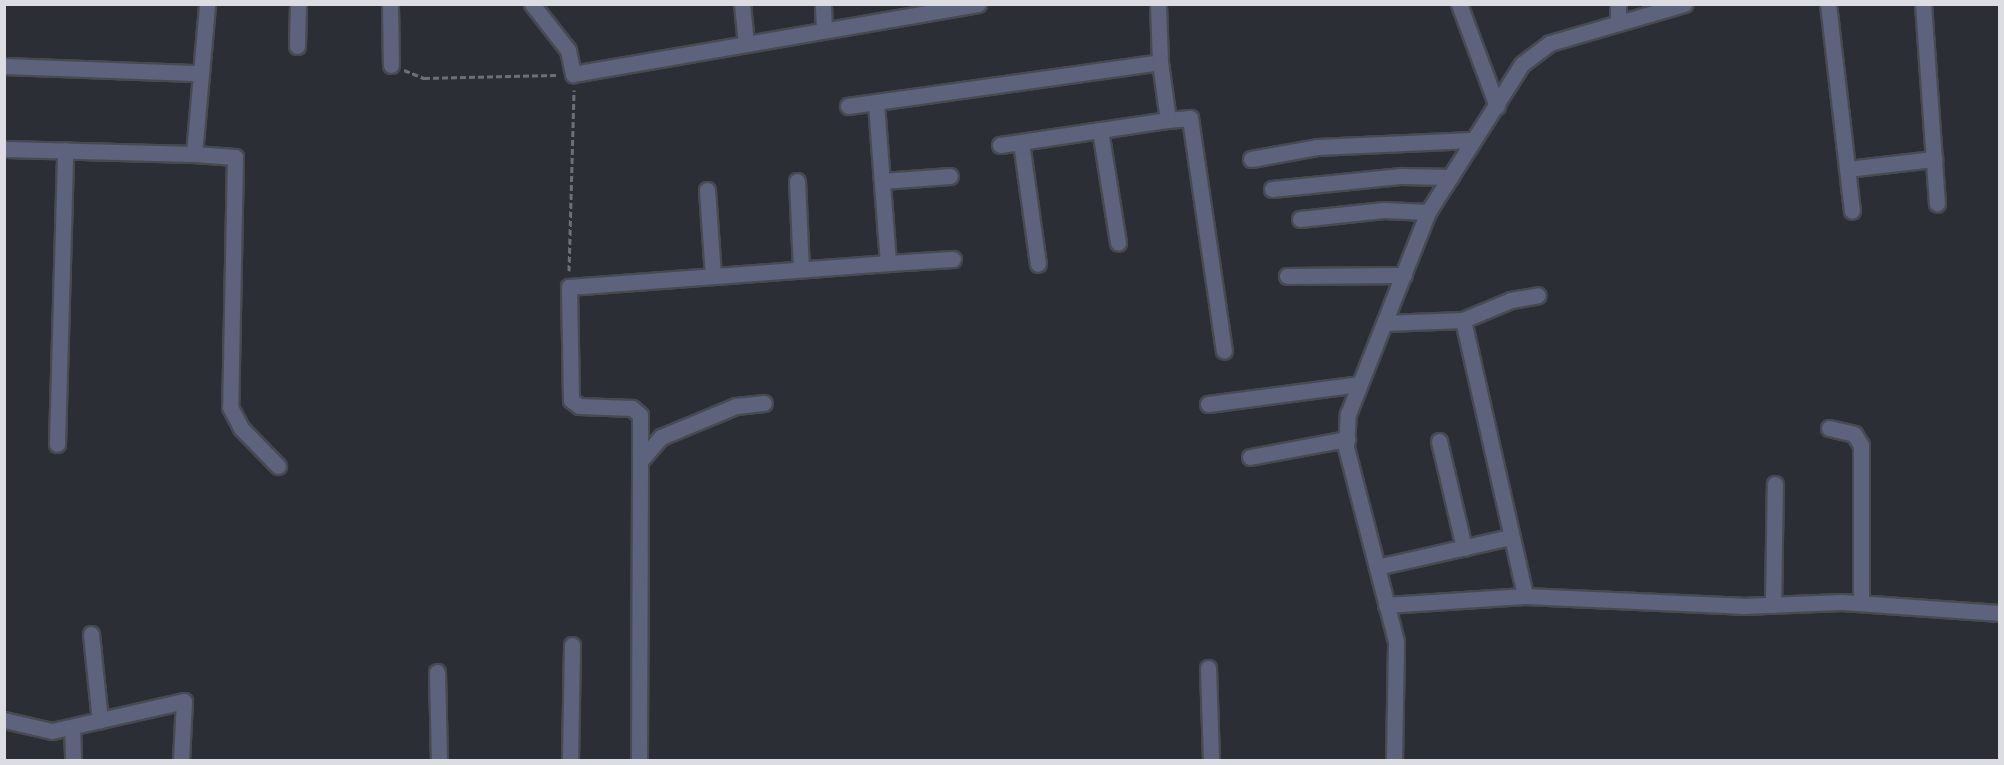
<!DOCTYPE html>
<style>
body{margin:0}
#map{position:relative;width:2004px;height:765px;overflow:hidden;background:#2c2e36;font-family:Quicksand,sans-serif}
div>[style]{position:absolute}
.path>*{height:3px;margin-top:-1.5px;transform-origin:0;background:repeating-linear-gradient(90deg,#6d6f76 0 6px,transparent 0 9px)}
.roads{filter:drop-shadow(2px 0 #484a52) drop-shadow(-2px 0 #484a52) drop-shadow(0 2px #484a52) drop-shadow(0 -2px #484a52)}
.minor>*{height:15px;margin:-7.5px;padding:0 7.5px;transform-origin:7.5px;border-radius:7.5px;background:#5d637c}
span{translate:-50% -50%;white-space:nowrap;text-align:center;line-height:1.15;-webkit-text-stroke:5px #2c2e36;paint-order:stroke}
.frame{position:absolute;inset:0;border:6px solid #dbdde2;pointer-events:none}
</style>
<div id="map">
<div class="path">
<i style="left:404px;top:70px;width:22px;rotate:22deg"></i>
<i style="left:424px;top:78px;width:134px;rotate:-1.3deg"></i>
<i style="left:569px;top:271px;width:181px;rotate:-88.4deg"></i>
</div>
<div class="roads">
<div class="minor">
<i style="left:390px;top:4px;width:61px;rotate:89.1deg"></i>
<i style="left:532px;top:4px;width:58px;rotate:52deg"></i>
<i style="left:568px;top:50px;width:25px;rotate:78deg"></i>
<i style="left:573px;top:74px;width:411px;rotate:-9.8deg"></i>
<i style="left:742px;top:4px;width:40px;rotate:84.3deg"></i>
<i style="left:823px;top:4px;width:24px;rotate:88deg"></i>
<i style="left:1459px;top:4px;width:109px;rotate:69.6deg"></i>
<i style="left:1618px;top:4px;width:19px;rotate:90deg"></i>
<i style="left:1828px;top:4px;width:208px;rotate:83.4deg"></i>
<i style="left:1923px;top:4px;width:200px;rotate:86deg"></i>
<i style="left:297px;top:46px;width:42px;rotate:-88.6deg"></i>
<i style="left:4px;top:66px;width:195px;rotate:2.1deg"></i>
<i style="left:848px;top:106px;width:315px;rotate:-8deg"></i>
<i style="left:1160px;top:62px;width:58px;rotate:-92deg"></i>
<i style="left:1168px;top:120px;width:22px;rotate:-5deg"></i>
<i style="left:1190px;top:118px;width:235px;rotate:81.7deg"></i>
<i style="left:1100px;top:130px;width:114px;rotate:80.9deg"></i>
<i style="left:1021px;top:142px;width:123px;rotate:82.1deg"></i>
<i style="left:1000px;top:145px;width:170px;rotate:-8.5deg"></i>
<i style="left:1168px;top:120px;width:59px;rotate:-97.9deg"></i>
<i style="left:4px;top:149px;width:190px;rotate:1.5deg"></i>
<i style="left:194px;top:154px;width:151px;rotate:-85deg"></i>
<i style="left:194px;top:154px;width:41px;rotate:4.2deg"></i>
<i style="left:235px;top:157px;width:250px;rotate:91.1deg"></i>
<i style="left:230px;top:407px;width:24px;rotate:62deg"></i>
<i style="left:241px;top:428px;width:53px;rotate:45.8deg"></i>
<i style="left:1251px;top:159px;width:67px;rotate:-10.3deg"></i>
<i style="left:1317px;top:147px;width:155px;rotate:-2.6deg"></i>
<i style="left:1847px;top:169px;width:88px;rotate:-6.6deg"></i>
<i style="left:797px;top:181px;width:88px;rotate:87.4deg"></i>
<i style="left:882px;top:181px;width:68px;rotate:-4.2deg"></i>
<i style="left:1272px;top:189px;width:130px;rotate:-5.8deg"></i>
<i style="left:1401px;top:176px;width:50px;rotate:1.1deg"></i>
<i style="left:707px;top:190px;width:85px;rotate:86deg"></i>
<i style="left:1300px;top:219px;width:84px;rotate:-6.1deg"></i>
<i style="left:1384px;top:210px;width:44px;rotate:2.6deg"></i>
<i style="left:888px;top:263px;width:65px;rotate:-3.5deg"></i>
<i style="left:1287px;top:276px;width:117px;rotate:-0.5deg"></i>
<i style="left:1463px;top:320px;width:52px;rotate:-22.6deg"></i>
<i style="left:1511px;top:300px;width:27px;rotate:-10deg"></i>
<i style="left:1385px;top:323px;width:78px;rotate:-2.2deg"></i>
<i style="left:1463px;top:320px;width:283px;rotate:77.3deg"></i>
<i style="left:1208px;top:404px;width:152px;rotate:-7.5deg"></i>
<i style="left:1829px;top:428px;width:26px;rotate:13deg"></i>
<i style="left:1854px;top:434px;width:13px;rotate:58deg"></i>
<i style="left:1861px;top:445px;width:158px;rotate:90deg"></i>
<i style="left:1439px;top:441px;width:110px;rotate:76.8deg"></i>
<i style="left:57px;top:444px;width:294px;rotate:-88.4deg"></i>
<i style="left:1250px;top:457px;width:99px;rotate:-10.5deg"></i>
<i style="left:640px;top:461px;width:46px;rotate:-90deg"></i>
<i style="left:640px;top:415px;width:11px;rotate:-139deg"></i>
<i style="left:632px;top:408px;width:53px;rotate:-177.8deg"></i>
<i style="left:579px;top:406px;width:10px;rotate:-143deg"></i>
<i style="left:571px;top:400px;width:113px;rotate:-91deg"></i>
<i style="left:569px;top:287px;width:320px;rotate:-4.3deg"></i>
<i style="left:888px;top:263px;width:161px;rotate:-94.3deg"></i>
<i style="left:1377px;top:567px;width:136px;rotate:-12.7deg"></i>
<i style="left:1386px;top:605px;width:139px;rotate:-3.7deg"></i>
<i style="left:1525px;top:596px;width:217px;rotate:2.6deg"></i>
<i style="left:1742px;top:606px;width:100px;rotate:-2.3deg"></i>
<i style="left:1842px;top:602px;width:158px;rotate:4deg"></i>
<i style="left:1773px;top:605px;width:121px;rotate:-89.1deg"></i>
<i style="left:91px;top:634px;width:87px;rotate:84.1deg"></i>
<i style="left:1208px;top:668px;width:92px;rotate:88.1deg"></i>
<i style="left:437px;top:672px;width:88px;rotate:88.7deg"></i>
<i style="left:4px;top:720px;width:49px;rotate:12.9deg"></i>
<i style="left:52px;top:731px;width:135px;rotate:-12.8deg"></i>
<i style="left:184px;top:701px;width:59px;rotate:92.9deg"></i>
<i style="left:72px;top:727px;width:33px;rotate:88deg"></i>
<i style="left:570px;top:760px;width:115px;rotate:-89deg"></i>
<i style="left:639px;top:760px;width:299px;rotate:-89.8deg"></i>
<i style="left:640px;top:461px;width:32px;rotate:-49deg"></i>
<i style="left:661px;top:437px;width:81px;rotate:-22.5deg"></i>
<i style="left:736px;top:406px;width:28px;rotate:-6deg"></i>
<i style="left:1394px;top:760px;width:119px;rotate:-89deg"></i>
<i style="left:1396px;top:641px;width:199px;rotate:-104.5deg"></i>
<i style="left:1346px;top:448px;width:34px;rotate:-87deg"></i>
<i style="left:1348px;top:414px;width:217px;rotate:-68.4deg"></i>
<i style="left:1428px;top:212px;width:175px;rotate:-57.6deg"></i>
<i style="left:1522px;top:64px;width:35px;rotate:-37deg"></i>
<i style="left:1550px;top:43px;width:140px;rotate:-16.2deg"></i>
</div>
</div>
<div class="frame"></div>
</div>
